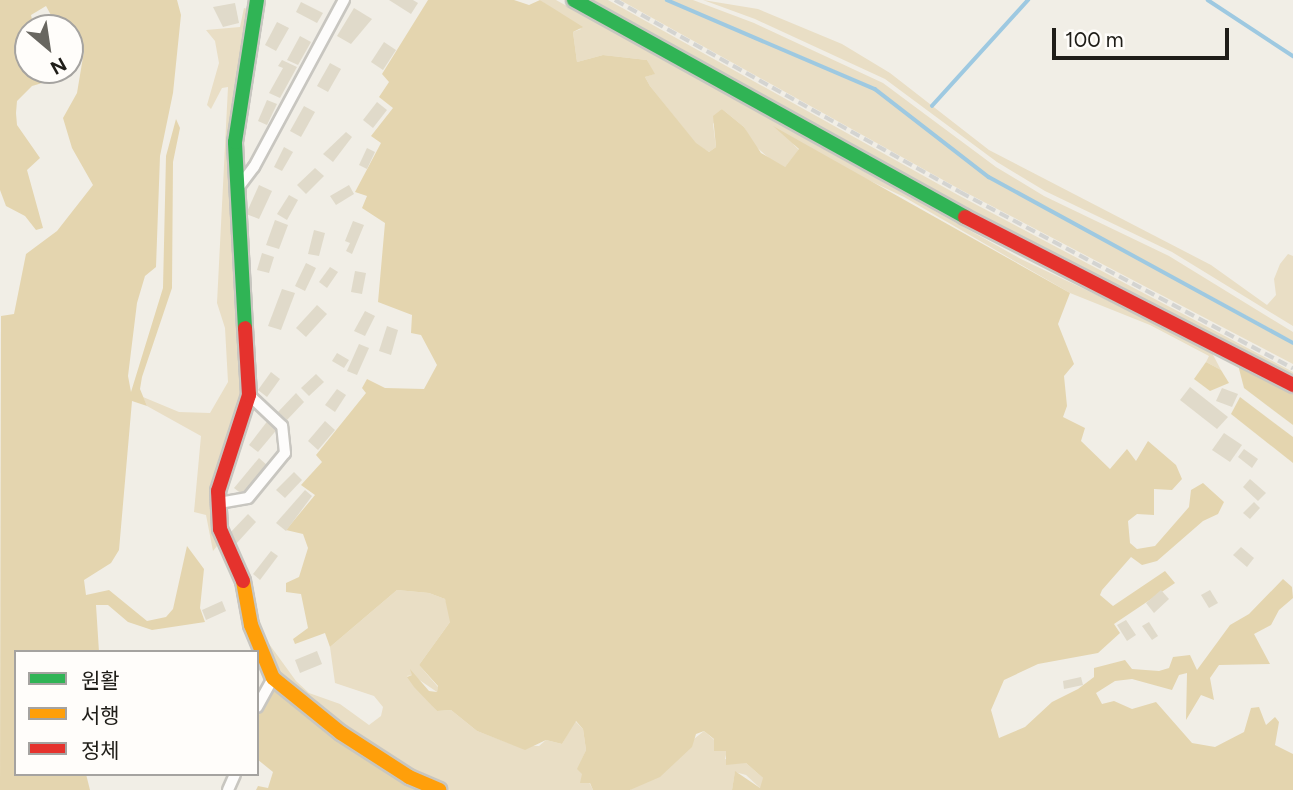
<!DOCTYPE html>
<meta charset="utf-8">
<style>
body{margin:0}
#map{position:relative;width:1293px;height:790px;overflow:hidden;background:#f1eee6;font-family:Figtree,"Noto Sans KR",sans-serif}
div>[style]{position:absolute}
.green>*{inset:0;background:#e9dec5}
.forest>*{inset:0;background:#e4d5af}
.stream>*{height:3.5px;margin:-1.75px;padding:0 1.75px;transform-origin:1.75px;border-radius:1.75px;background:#9ec9e1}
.building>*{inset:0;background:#e0daca}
.roads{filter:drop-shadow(2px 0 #c8c6c0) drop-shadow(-2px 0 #c8c6c0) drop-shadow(0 2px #c8c6c0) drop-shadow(0 -2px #c8c6c0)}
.street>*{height:10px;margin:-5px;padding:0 5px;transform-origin:5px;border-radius:5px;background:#fdfcfb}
.fast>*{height:14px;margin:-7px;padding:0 7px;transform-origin:7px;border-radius:7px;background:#30b455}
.slow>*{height:14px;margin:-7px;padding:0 7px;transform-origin:7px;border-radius:7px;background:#ff9f0a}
.jam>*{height:14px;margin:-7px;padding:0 7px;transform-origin:7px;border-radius:7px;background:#e5322d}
.rail>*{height:3.5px;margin-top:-1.75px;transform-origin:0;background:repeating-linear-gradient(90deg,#d4d4d1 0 10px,transparent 0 15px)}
span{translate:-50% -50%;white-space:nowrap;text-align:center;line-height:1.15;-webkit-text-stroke:6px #fffdfa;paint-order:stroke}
.legend{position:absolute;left:14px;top:650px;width:245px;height:126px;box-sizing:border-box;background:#fffdfa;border:2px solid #a5a3a0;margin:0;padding:9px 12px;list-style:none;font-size:21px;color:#1f1d18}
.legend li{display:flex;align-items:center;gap:14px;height:35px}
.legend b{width:35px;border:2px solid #a5a3a0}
.north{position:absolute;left:14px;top:14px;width:70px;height:70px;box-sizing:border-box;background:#fffdfa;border:2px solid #a5a3a0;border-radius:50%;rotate:151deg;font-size:19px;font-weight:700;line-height:28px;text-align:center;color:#1f1d18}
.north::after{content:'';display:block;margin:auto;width:24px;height:32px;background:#686660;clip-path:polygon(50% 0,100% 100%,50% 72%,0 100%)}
.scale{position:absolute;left:1052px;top:28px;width:177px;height:32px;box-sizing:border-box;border:4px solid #1f1d18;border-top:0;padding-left:9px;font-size:21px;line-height:24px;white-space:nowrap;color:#1f1d18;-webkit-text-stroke:5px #fffdfa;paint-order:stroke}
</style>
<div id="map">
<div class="green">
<i style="clip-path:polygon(540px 0,556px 0,1021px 259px,1210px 349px,1221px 370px,1206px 362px,1209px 356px,1150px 325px,1070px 293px,904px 197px,793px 144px,799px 150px,785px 167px,779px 167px,753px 144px,744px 127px,722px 109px,713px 124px,716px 147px,709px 152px,696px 144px,650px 86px,645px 77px,654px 74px,647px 60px,603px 55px,577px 62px,573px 32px,581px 29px)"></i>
<i style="clip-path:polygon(581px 0,608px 0,958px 195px,1293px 372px,1293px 381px,1063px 263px)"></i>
<i style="clip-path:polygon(620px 0,664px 0,875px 90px,988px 178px,1293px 344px,1293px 364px,961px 190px)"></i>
<i style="clip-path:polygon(670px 0,693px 0,754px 23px,883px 83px,996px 167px,1044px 196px,1169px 256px,1293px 332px,1293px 341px,989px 176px,876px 88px)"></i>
<i style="clip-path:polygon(703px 0,758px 9px,842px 44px,890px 73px,989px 150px,1211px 265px,1267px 305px,1276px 295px,1274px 279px,1280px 264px,1288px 254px,1293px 256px,1293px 326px,1172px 252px,1045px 191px,997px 162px,885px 79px,755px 19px)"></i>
<i style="clip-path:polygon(244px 8px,251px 10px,240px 86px,246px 378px,225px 457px,222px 540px,213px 551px,206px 515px,194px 512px,201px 436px,147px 406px,143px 397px,179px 412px,210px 413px,228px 382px,225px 328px,217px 303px,228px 87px,222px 88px,211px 109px,207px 105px,219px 63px,215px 41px,206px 30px,240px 27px)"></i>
<i style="clip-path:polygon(397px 590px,429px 593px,445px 599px,450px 612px,450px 622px,419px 665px,438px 687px,437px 692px,412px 675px,407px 676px,437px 711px,451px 710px,477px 731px,514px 745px,539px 746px,546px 740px,562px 744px,575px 721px,583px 729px,586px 750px,580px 764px,593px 790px,450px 790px,411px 774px,367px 747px,275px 670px,259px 636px,254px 605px,264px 637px,296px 681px,309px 693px,340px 704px,369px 725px,381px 716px,383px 707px,374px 696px,335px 683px,330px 647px)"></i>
<i style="clip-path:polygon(704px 731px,727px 751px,725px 759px,746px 763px,763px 778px,764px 785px,760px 788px,746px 775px,735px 772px,732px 790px,630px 790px)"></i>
</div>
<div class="forest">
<i style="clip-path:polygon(0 0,177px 0,181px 15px,173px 93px,160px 156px,156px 267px,145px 276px,137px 303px,128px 376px,131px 392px,163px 288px,166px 156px,176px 119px,180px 128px,173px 162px,172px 288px,142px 377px,140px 389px,147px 406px,132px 401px,119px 550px,111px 563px,84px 580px,86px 595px,109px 590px,147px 621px,166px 617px,173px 609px,187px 546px,204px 569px,200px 608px,205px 622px,152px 630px,128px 622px,108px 605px,96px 605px,99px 652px,16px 652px,16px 774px,86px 774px,90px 790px,0 790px,1px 316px,14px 314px,26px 254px,57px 231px,93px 185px,72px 148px,63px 118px,77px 93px,84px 51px,82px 44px,70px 40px,70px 28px,58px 28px,46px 6px,31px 15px,34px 28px,28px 28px,28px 70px,69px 70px,66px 76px,32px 86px,17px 101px,16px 113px,17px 125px,40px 158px,27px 170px,43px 228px,36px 230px,25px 216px,6px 206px,0 190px)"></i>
<i style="clip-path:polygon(428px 0,514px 0,529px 5px,540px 0,583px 27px,573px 32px,577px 62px,603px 55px,647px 60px,655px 74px,645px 77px,650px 86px,696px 143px,709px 152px,716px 147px,713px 116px,722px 109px,744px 127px,761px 153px,785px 167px,799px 149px,773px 126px,1070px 293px,1058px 324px,1074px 364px,1064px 376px,1067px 406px,1063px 417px,1085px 428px,1081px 441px,1110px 469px,1127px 449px,1136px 461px,1148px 441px,1176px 465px,1182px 479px,1172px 490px,1154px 489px,1154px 515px,1137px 514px,1128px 521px,1130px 543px,1137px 549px,1155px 546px,1189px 507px,1191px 490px,1203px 483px,1224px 502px,1218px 514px,1203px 521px,1157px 561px,1142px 565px,1131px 557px,1102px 590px,1100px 595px,1113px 606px,1165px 571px,1175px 583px,1114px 624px,1120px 633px,1098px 653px,1038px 664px,1004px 680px,991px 710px,999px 738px,1025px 727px,1052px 702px,1078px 689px,1094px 677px,1094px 668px,1125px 660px,1132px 669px,1159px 671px,1169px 668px,1173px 657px,1190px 655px,1197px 670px,1230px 625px,1249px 614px,1283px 579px,1292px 587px,1293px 598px,1279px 610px,1271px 625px,1254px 634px,1270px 664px,1219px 665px,1210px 678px,1214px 700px,1201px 695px,1186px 720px,1187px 673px,1179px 675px,1172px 690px,1132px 679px,1115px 681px,1096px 693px,1102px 704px,1114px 701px,1132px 709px,1156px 702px,1192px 743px,1215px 747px,1244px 732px,1251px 708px,1259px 707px,1266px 725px,1275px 717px,1279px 722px,1275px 745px,1293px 754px,1293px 790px,732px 790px,735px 771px,760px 788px,763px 778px,746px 763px,726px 765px,726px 751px,714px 751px,714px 739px,704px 731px,696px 734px,692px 747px,660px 777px,630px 790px,593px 790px,590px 783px,580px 783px,582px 774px,577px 769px,586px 750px,583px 729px,576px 721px,562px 744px,546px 740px,525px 750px,477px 731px,451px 710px,437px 711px,414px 687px,407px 677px,412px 675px,410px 669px,429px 691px,437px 692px,438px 686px,419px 665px,450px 622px,445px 599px,429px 593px,397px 590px,330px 647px,325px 633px,295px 644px,293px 639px,308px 628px,301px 594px,286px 592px,286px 583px,299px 577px,308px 548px,303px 534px,286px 530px,315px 495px,301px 485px,322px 462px,316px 455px,366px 393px,362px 388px,367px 379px,385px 388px,424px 389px,437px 365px,421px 335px,411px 333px,412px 315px,378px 302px,385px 223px,362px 208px,367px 196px,355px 192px,381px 143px,371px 136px,393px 108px,379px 97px,389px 82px,382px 74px)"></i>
<i style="clip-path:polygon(1237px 361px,1293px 392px,1293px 425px,1244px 388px)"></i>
<i style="clip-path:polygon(1206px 362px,1221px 370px,1229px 383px,1210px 391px,1194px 379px)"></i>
<i style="clip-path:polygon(1240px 397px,1293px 437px,1293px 463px,1231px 414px)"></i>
<i style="clip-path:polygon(277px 684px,431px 790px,256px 790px,258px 786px,268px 788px,273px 772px,257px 759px,257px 718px)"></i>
</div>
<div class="stream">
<i style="left:667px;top:0;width:226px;rotate:23.2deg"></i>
<i style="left:875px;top:89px;width:144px;rotate:37.7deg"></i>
<i style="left:989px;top:177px;width:346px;rotate:28.6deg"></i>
<i style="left:1208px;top:0;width:102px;rotate:33.4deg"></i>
<i style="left:932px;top:106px;width:143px;rotate:-47.8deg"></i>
</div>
<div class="building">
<i style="clip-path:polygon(389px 0,413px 0,418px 3px,411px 14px)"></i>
<i style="clip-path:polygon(301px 2px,323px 13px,317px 23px,296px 12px)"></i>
<i style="clip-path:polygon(235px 3px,239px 23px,223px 27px,213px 7px)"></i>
<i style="clip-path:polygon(354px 8px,372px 19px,351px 44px,337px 36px)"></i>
<i style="clip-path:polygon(277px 22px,289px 28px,276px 51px,265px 45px)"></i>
<i style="clip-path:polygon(300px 36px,311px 42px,298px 65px,287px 60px)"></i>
<i style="clip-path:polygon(384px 42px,396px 50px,383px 70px,371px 62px)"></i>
<i style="clip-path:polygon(282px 60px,297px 67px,280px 98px,269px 93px,283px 68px,278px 66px)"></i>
<i style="clip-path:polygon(330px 63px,341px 69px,328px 92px,317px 86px)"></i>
<i style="clip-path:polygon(267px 100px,277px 104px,267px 125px,258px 121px)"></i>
<i style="clip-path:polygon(377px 102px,387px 110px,373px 128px,363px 120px)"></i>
<i style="clip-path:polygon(304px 106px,315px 112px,301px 137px,290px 131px)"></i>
<i style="clip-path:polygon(346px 132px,352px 137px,333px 162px,323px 154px)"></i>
<i style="clip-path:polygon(284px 147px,293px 152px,282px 171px,274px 167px)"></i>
<i style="clip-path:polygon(367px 148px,375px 152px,367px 169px,359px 165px)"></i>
<i style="clip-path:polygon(315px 168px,324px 176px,306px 194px,297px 185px)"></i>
<i style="clip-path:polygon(259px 185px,272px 191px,259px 219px,246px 214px)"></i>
<i style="clip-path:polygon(349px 185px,354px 194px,336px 205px,330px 196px)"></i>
<i style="clip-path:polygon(289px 195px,298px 200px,287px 220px,277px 214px)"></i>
<i style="clip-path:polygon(275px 220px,288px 225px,279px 249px,266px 245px)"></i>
<i style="clip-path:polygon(353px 221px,364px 225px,352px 254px,346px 251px,350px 243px,345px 241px)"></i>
<i style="clip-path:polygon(314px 230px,325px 233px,319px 256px,308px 254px)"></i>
<i style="clip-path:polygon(262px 253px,274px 257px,269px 273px,257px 270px)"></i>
<i style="clip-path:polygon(306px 263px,316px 268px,305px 291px,295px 286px)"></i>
<i style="clip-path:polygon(330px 267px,338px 272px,327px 288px,319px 282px)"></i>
<i style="clip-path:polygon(355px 271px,366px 273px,362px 294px,351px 292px)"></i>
<i style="clip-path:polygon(282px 289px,295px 293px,281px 330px,268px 326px)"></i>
<i style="clip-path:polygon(317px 305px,327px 314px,306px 337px,296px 328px)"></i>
<i style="clip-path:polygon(365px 311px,375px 316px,365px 336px,354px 331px)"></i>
<i style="clip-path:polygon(387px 326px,398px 330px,391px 355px,379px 351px)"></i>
<i style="clip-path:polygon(359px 344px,369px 348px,357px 375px,347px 371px)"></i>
<i style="clip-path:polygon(337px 353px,349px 360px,344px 368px,332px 361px)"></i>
<i style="clip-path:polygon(271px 372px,280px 379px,267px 397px,258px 390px)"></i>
<i style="clip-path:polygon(316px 374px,324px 382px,309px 396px,301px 388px)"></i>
<i style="clip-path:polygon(1190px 387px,1228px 417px,1217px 429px,1180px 400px)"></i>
<i style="clip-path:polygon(1222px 388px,1238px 394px,1232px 407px,1216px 401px)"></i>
<i style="clip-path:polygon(337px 389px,346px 395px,335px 412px,325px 405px)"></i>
<i style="clip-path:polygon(296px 393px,304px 402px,287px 420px,278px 412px)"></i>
<i style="clip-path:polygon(269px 419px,279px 427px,258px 452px,249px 445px)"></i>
<i style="clip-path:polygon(325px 421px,335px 430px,318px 450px,308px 441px)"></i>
<i style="clip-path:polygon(1224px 433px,1242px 445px,1230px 462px,1212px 450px)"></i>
<i style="clip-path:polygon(1244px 449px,1258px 459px,1252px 468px,1238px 457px)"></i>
<i style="clip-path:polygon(259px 458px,268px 466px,243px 495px,234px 488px)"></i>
<i style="clip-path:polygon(294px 472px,302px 480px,285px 498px,276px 490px)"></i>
<i style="clip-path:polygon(1250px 479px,1266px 493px,1258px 501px,1243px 487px)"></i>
<i style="clip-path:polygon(305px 490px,312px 496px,286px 531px,276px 523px)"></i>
<i style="clip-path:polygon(1254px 502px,1260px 508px,1250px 519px,1243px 513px)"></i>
<i style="clip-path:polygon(248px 514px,256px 522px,236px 544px,227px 536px)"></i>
<i style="clip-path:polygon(1241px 547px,1254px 558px,1247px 567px,1233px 555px)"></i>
<i style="clip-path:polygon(271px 551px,278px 556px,260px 580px,253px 574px)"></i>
<i style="clip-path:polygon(1161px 590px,1169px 599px,1154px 613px,1146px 603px)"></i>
<i style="clip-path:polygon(1210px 590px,1218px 603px,1209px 608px,1201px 595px)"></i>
<i style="clip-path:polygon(222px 601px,226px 611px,206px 620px,202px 610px)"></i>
<i style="clip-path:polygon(1126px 620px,1136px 635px,1127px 641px,1117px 625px)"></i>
<i style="clip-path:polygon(1149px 622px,1158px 636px,1152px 640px,1142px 626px)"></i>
<i style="clip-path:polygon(317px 651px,322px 664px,300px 673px,295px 660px)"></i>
<i style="clip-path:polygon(1081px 677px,1083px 685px,1064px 689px,1063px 681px)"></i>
</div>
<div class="roads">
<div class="street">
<i style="left:238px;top:188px;width:26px;rotate:-53deg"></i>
<i style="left:254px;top:167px;width:190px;rotate:-61.7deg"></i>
<i style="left:219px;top:503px;width:29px;rotate:-10deg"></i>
<i style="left:248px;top:498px;width:58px;rotate:-50.6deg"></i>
<i style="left:285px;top:453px;width:27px;rotate:-96deg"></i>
<i style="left:282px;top:426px;width:45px;rotate:-136.8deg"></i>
<i style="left:257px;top:707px;width:33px;rotate:-61deg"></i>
<i style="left:228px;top:790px;width:17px;rotate:-66deg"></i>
</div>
<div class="fast">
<i style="left:574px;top:0;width:447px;rotate:29deg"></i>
<i style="left:245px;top:328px;width:186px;rotate:-93.1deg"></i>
<i style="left:235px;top:142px;width:144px;rotate:-81.2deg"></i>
</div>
<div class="slow">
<i style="left:243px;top:581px;width:45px;rotate:79.7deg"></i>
<i style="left:251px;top:625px;width:57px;rotate:67.5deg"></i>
<i style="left:273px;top:678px;width:87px;rotate:39deg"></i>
<i style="left:341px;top:733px;width:81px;rotate:32.9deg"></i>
<i style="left:409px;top:777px;width:33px;rotate:23deg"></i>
</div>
<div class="jam">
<i style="left:965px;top:217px;width:369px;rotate:27.1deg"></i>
<i style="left:243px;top:581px;width:57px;rotate:-113.9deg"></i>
<i style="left:220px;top:529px;width:38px;rotate:-93deg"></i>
<i style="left:218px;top:491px;width:101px;rotate:-72.1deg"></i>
<i style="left:249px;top:395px;width:67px;rotate:-93.4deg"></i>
</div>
</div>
<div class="rail">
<i style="left:615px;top:0;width:395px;rotate:29.1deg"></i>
<i style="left:960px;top:192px;width:377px;rotate:27.9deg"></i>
</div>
<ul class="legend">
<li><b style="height:9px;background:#30b455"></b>원활</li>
<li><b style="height:9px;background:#ff9f0a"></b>서행</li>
<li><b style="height:9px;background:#e5322d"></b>정체</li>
</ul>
<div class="north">N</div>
<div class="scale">100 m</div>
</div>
